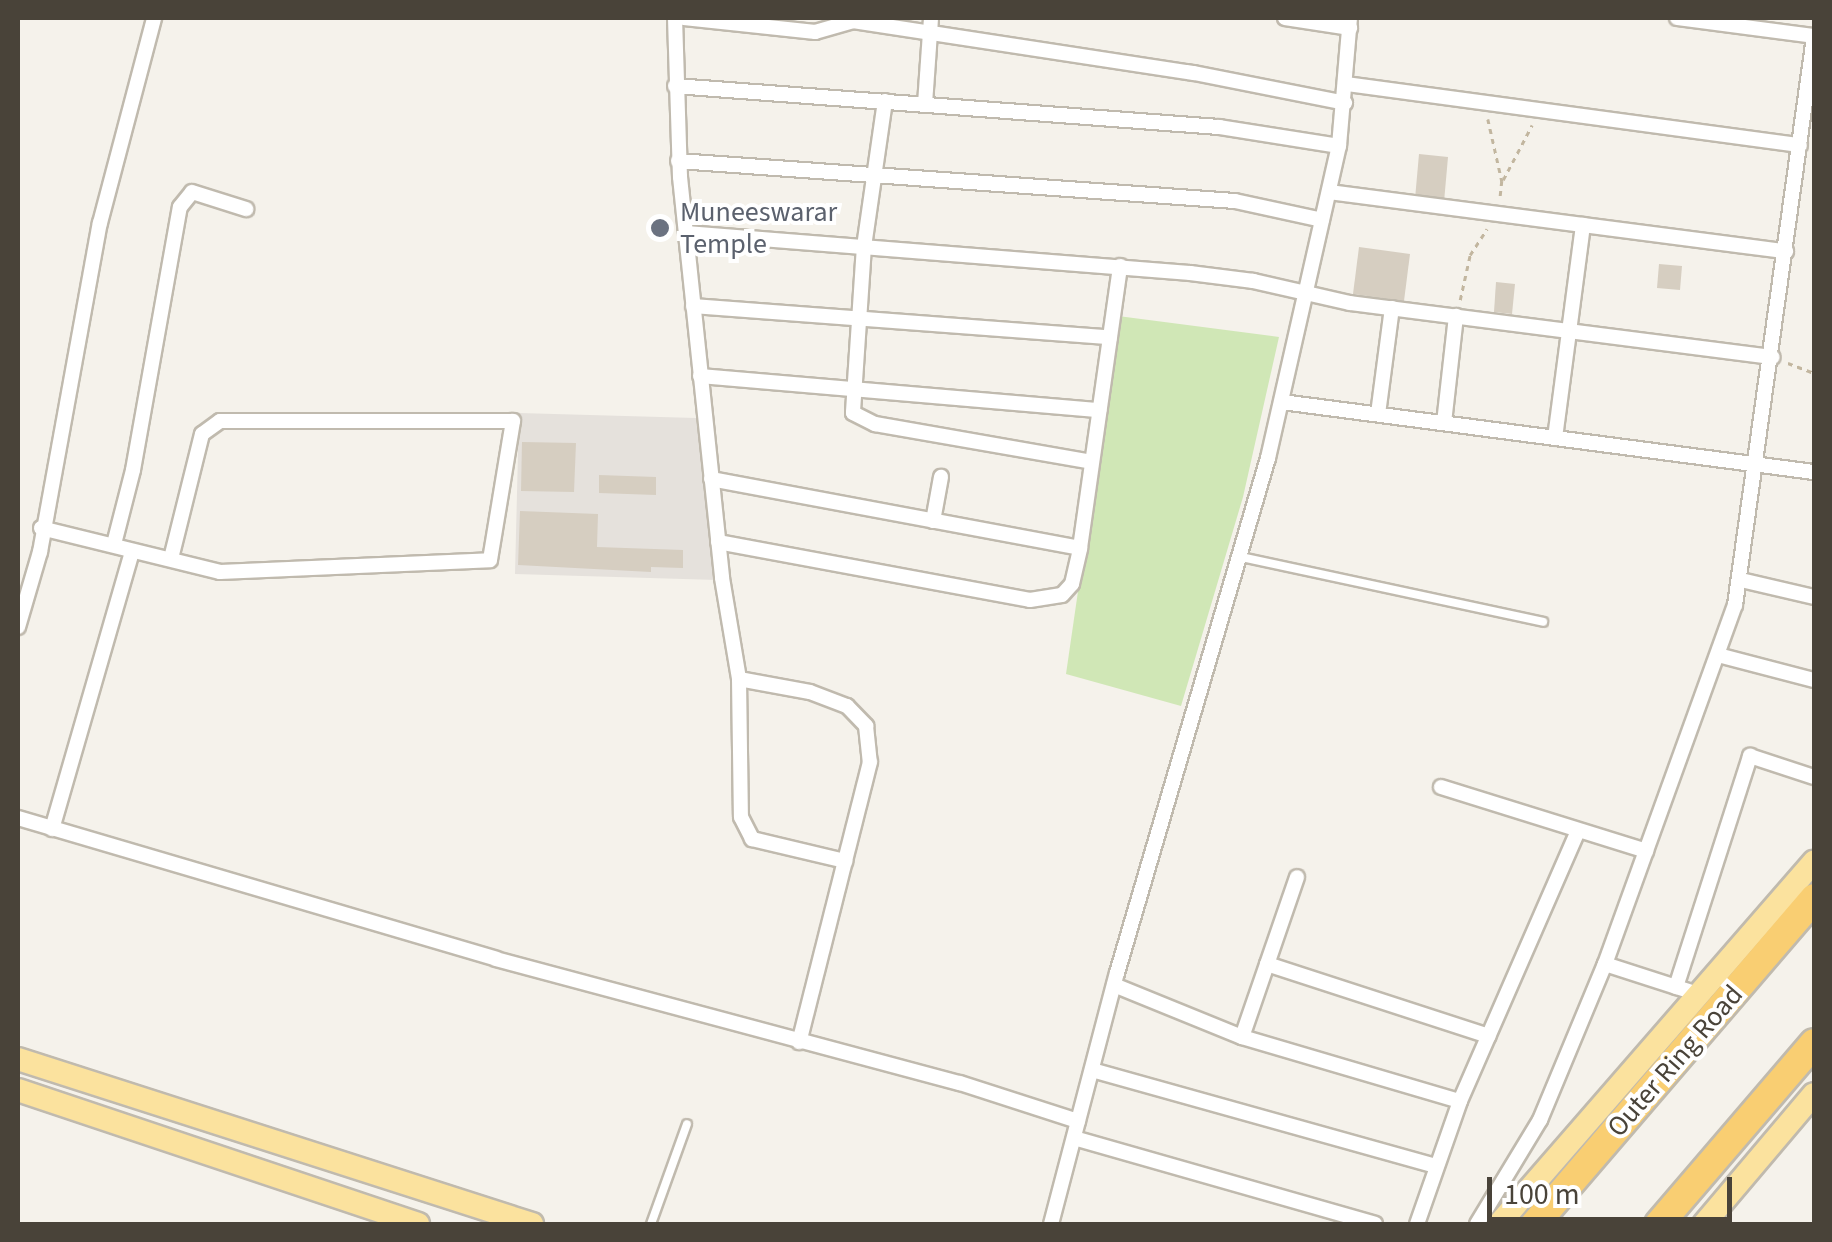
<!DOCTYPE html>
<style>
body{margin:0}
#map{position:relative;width:1832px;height:1242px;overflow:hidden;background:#f5f2eb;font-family:"Source Sans 3",sans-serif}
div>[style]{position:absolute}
.industrial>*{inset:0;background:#e5e1dc}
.green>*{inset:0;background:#d0e7b6}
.building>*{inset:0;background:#d6cec1}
.path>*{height:2.5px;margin-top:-1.25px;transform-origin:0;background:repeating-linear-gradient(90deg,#c2b69f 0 5px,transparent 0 10px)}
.roads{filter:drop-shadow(2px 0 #c0baae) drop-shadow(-2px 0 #c0baae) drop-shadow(0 2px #c0baae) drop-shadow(0 -2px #c0baae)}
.lane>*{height:8px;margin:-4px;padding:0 4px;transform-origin:4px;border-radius:4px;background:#fff}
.street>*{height:14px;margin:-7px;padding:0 7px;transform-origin:7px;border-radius:7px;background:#fff}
.primary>*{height:22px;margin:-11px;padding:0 11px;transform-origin:11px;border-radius:11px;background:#fbe29e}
.highway>*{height:28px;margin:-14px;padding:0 14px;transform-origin:14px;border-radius:14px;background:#f9ce72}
.dots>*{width:28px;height:28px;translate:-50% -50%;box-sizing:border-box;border:5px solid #fff;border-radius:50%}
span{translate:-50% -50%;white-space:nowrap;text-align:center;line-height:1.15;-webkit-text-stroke:8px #fff;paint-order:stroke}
.worship-label{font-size:28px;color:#5b616d}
.left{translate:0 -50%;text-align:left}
.street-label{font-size:28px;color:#494339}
.frame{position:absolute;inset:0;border:20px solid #494339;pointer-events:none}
.scale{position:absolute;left:1487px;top:1177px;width:245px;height:45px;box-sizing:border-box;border:5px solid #494339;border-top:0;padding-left:12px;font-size:30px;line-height:35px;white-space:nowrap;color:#494339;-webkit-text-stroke:8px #fff;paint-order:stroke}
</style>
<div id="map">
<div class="industrial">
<i style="clip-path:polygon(519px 413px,696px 418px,717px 580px,515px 574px)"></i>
</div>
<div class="green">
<i style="clip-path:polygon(1118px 316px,1279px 337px,1243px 497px,1181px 706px,1066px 674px)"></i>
</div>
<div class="building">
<i style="clip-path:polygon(1419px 154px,1448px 157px,1444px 202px,1415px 199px)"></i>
<i style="clip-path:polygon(1359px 247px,1410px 254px,1404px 301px,1353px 294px)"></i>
<i style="clip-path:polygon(1659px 264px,1682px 266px,1680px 290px,1657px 288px)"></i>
<i style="clip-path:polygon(1496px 282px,1515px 284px,1512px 314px,1494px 312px)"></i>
<i style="clip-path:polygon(522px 442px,576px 443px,574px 492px,521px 491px)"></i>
<i style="clip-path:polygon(599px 475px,656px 477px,656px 495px,599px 493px)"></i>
<i style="clip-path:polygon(520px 511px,598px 514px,597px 547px,683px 550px,683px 568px,651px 567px,651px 572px,518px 565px)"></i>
</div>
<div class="path">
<i style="left:1488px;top:119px;width:64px;rotate:77.3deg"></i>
<i style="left:1502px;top:181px;width:19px;rotate:96deg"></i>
<i style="left:1503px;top:180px;width:62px;rotate:-62.2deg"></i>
<i style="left:1460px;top:300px;width:46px;rotate:-77.5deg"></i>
<i style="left:1470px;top:255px;width:31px;rotate:-57deg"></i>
<i style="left:1788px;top:363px;width:28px;rotate:21deg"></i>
</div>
<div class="roads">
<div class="lane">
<i style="left:1241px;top:557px;width:309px;rotate:12.1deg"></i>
<i style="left:651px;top:1224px;width:106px;rotate:-70.2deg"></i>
</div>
<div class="street">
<i style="left:675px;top:18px;width:159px;rotate:88.2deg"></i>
<i style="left:680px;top:177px;width:403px;rotate:84deg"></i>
<i style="left:722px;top:578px;width:102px;rotate:80.4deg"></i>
<i style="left:739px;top:679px;width:138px;rotate:89.2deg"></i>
<i style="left:741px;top:817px;width:25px;rotate:63deg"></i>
<i style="left:752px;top:839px;width:96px;rotate:13.3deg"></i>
<i style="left:684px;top:18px;width:132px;rotate:6.1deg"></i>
<i style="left:815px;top:32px;width:40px;rotate:-16deg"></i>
<i style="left:853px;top:21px;width:345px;rotate:8.7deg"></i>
<i style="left:1194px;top:73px;width:154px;rotate:11.2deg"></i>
<i style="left:1285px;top:18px;width:66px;rotate:8.7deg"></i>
<i style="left:1677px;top:18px;width:138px;rotate:7.5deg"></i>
<i style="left:1347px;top:84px;width:457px;rotate:7.7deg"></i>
<i style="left:675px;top:86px;width:546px;rotate:4.31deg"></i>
<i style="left:1219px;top:127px;width:121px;rotate:9deg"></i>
<i style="left:885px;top:101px;width:147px;rotate:98.2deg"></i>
<i style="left:864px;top:246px;width:167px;rotate:93.8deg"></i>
<i style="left:853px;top:413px;width:25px;rotate:27deg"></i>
<i style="left:875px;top:424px;width:220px;rotate:9.9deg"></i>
<i style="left:925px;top:104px;width:86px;rotate:-86deg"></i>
<i style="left:678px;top:161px;width:558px;rotate:4.11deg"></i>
<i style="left:1235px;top:201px;width:89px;rotate:12.3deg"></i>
<i style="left:1329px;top:192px;width:461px;rotate:7.4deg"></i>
<i style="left:686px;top:233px;width:506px;rotate:4.54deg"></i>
<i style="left:1190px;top:273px;width:64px;rotate:7.2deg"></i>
<i style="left:1253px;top:281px;width:99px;rotate:12.8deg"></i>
<i style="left:1350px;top:303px;width:426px;rotate:7.3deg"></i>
<i style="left:693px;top:306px;width:418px;rotate:4.3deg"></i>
<i style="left:700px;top:376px;width:401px;rotate:4.9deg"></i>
<i style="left:1282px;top:402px;width:537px;rotate:7.5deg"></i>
<i style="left:1378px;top:414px;width:107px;rotate:-82.5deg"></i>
<i style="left:1444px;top:423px;width:108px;rotate:-83.6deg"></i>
<i style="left:1555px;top:438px;width:215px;rotate:-82.5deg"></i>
<i style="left:711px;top:479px;width:375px;rotate:10.6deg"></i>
<i style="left:933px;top:521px;width:45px;rotate:-79.7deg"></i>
<i style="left:41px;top:528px;width:184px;rotate:13.8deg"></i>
<i style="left:220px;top:572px;width:270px;rotate:-2.5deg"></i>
<i style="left:490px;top:560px;width:141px;rotate:-80.6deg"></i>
<i style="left:513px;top:421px;width:293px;rotate:180deg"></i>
<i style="left:220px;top:421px;width:22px;rotate:144deg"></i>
<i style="left:202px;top:434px;width:128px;rotate:104deg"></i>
<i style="left:718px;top:542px;width:317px;rotate:10.5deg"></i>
<i style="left:1030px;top:600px;width:32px;rotate:-9deg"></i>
<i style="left:1062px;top:595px;width:15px;rotate:-48deg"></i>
<i style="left:1072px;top:584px;width:37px;rotate:-77deg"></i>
<i style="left:1080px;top:548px;width:285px;rotate:-81.9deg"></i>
<i style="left:114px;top:544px;width:76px;rotate:-75.6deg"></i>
<i style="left:133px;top:470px;width:267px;rotate:-79.9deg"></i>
<i style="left:180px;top:207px;width:19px;rotate:-51deg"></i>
<i style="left:192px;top:192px;width:57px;rotate:17.5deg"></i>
<i style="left:1741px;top:580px;width:75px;rotate:13.1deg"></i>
<i style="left:18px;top:627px;width:78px;rotate:-73.7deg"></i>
<i style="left:40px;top:552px;width:334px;rotate:-79.7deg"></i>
<i style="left:100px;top:223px;width:212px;rotate:-75.2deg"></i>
<i style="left:1718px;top:655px;width:99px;rotate:14.6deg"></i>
<i style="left:739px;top:679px;width:72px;rotate:10.4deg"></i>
<i style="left:810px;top:692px;width:40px;rotate:21deg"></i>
<i style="left:847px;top:706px;width:28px;rotate:46deg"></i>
<i style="left:866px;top:726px;width:36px;rotate:84deg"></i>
<i style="left:870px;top:762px;width:289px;rotate:104.2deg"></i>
<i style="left:1441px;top:787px;width:215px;rotate:17.3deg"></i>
<i style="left:18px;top:818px;width:498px;rotate:16.4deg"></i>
<i style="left:496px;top:959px;width:480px;rotate:15deg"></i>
<i style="left:960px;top:1083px;width:124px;rotate:17.9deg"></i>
<i style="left:52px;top:829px;width:289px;rotate:-73.9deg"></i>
<i style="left:1267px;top:964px;width:233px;rotate:18deg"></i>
<i style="left:1605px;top:964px;width:101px;rotate:17.9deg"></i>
<i style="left:1114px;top:985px;width:138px;rotate:22.1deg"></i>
<i style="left:1242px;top:1037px;width:227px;rotate:16.4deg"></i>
<i style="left:1676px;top:987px;width:243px;rotate:-72.2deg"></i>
<i style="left:1750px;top:756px;width:67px;rotate:18.2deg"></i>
<i style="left:1242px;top:1037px;width:169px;rotate:-71deg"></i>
<i style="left:1092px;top:1070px;width:356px;rotate:15.6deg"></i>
<i style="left:1074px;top:1138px;width:313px;rotate:15.9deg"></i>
<i style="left:1051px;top:1224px;width:260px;rotate:-75.3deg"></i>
<i style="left:1117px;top:973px;width:537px;rotate:-73.66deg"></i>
<i style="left:1268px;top:458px;width:320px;rotate:-77.2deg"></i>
<i style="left:1339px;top:146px;width:128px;rotate:-85.1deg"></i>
<i style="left:1417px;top:1224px;width:130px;rotate:-70.7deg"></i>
<i style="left:1460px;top:1101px;width:295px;rotate:-66.4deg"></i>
<i style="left:1477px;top:1224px;width:122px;rotate:-58.8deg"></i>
<i style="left:1540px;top:1120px;width:169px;rotate:-67.4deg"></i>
<i style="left:1605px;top:964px;width:382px;rotate:-70.1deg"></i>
<i style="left:1735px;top:605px;width:573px;rotate:-82.08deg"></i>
</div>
<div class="primary">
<i style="left:18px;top:1059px;width:540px;rotate:17.8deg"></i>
<i style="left:18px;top:1090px;width:422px;rotate:18.5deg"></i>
<i style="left:1499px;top:1224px;width:480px;rotate:-49deg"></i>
<i style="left:1704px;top:1224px;width:170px;rotate:-49.8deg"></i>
</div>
<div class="highway">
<i style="left:1535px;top:1224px;width:429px;rotate:-49.4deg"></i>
<i style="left:1659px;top:1224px;width:238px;rotate:-49.4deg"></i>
</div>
</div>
<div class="dots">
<i style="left:660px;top:228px;background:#6b7280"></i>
</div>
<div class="worship-label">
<span class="left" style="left:680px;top:228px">Muneeswarar<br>Temple</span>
</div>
<div class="street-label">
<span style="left:1675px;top:1061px;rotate:-49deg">Outer Ring Road</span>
</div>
<div class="frame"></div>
<div class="scale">100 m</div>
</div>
